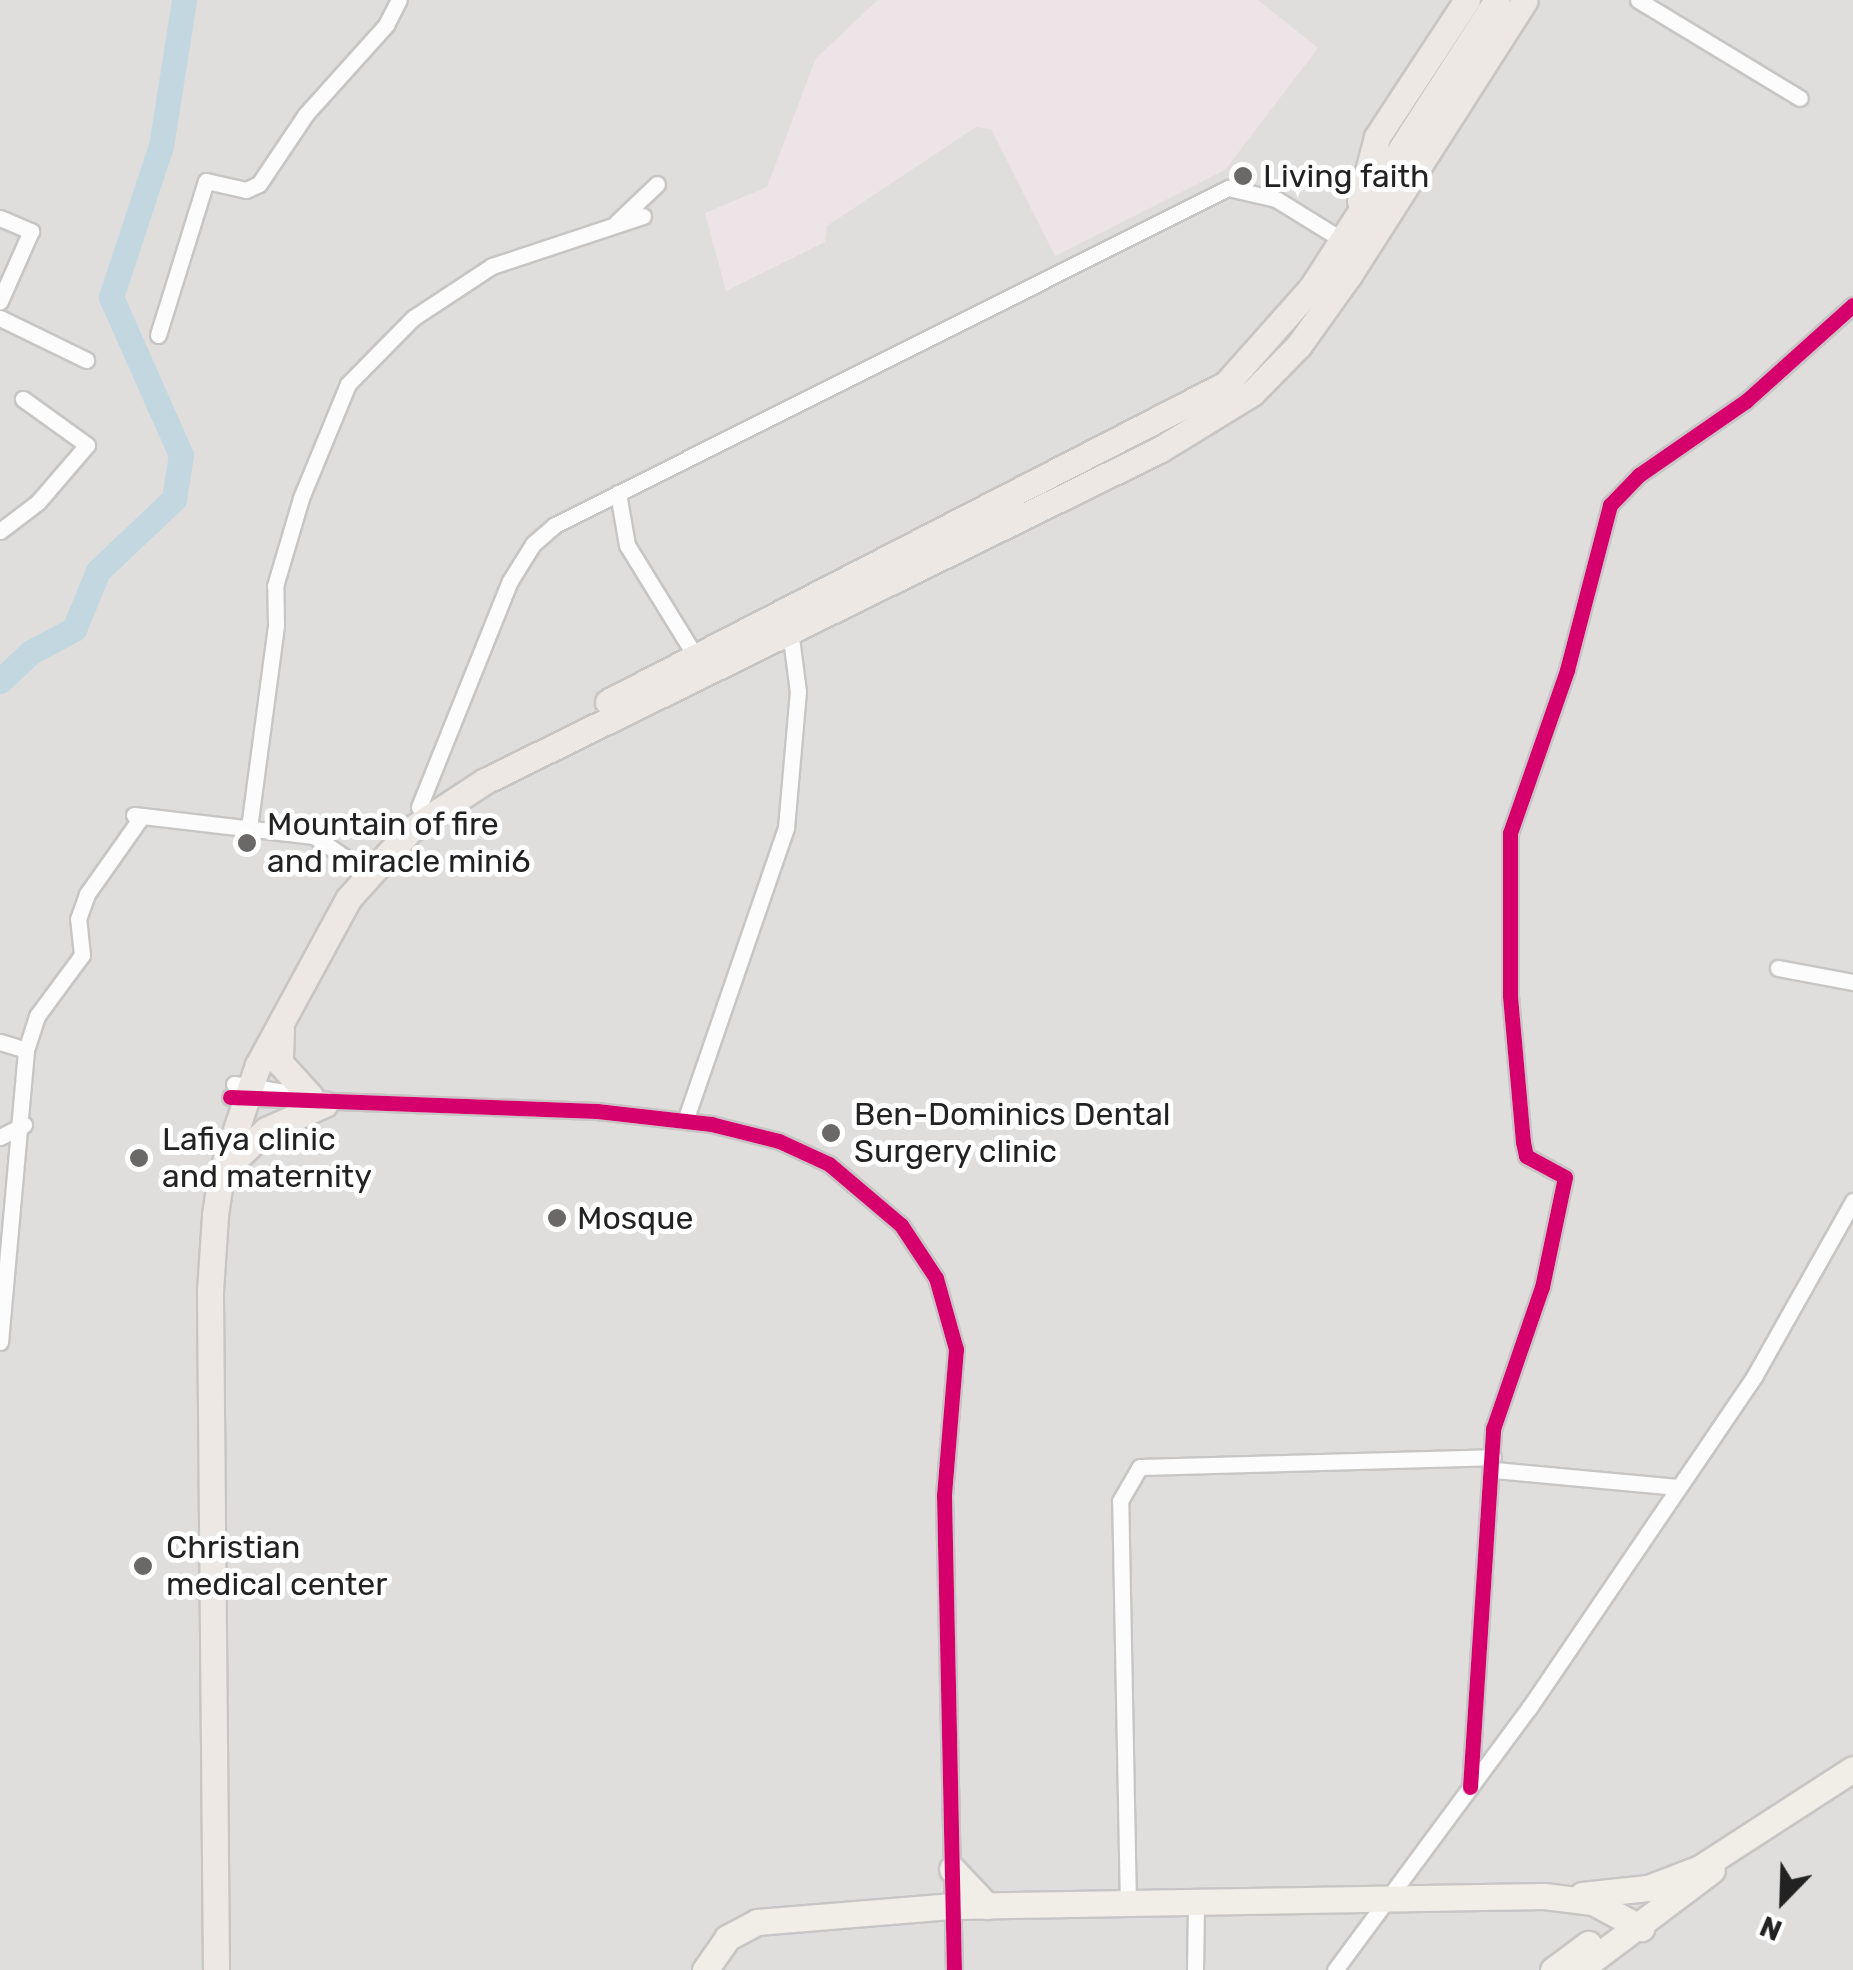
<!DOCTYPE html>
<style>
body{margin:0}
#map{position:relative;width:1853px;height:1970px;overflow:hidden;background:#f0eeeb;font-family:Rubik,sans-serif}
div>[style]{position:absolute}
.residential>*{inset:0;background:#dfdedc}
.industrial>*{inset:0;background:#ede4e8}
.river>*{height:25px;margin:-12.5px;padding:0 12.5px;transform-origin:12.5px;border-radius:12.5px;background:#c2d7e0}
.roads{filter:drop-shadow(2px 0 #c7c6c5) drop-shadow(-2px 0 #c7c6c5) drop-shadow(0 2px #c7c6c5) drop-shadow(0 -2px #c7c6c5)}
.minor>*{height:15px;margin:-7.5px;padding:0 7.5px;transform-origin:7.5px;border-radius:7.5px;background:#fdfcfc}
.primary>*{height:25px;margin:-12.5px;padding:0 12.5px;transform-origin:12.5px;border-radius:12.5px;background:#f1eee8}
.trunk>*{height:25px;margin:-12.5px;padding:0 12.5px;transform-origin:12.5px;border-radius:12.5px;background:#eee8e5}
.cycleway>*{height:15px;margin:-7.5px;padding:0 7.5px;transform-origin:7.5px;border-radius:7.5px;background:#d6006c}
.dots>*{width:28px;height:28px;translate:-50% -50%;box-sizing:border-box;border:5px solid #fff;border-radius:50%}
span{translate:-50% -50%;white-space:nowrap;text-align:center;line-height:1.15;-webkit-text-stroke:10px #fff;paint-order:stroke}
.poi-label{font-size:32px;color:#222}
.left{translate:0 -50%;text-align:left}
.north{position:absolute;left:1733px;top:1850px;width:100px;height:100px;-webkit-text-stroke:8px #fff;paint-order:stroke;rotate:203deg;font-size:28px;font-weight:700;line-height:40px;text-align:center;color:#222}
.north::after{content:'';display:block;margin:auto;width:35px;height:45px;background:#222;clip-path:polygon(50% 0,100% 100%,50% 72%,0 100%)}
</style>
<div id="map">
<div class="residential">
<i style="clip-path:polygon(0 0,1853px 0,1853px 1970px,0 1970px)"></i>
</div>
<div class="industrial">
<i style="clip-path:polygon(878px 0,1258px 0,1318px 48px,1225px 170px,1055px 256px,991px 129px,976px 127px,827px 226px,825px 242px,726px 291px,705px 213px,767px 187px,816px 58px)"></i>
</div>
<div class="river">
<i style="left:0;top:681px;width:42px;rotate:-43.1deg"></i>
<i style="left:31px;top:652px;width:49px;rotate:-28.1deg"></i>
<i style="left:74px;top:629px;width:63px;rotate:-67.5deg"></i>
<i style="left:98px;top:571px;width:105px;rotate:-43.5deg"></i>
<i style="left:174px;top:499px;width:45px;rotate:-81deg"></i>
<i style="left:181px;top:455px;width:173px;rotate:-113.9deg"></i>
<i style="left:111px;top:297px;width:159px;rotate:-71.7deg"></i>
<i style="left:161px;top:146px;width:148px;rotate:-81deg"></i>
</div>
<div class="roads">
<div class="minor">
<i style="left:1638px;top:0;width:189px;rotate:31.2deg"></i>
<i style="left:0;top:218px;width:34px;rotate:23deg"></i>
<i style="left:31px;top:231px;width:77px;rotate:113.9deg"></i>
<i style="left:617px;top:222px;width:55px;rotate:-43.5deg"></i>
<i style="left:0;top:318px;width:96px;rotate:26deg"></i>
<i style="left:158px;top:335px;width:161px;rotate:-72.7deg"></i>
<i style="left:206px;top:181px;width:41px;rotate:12.7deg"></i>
<i style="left:246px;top:190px;width:14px;rotate:-25deg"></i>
<i style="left:259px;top:184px;width:84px;rotate:-56.1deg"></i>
<i style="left:306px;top:114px;width:120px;rotate:-48deg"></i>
<i style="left:386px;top:25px;width:28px;rotate:-63deg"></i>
<i style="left:618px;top:493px;width:53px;rotate:80.2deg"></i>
<i style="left:627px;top:545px;width:134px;rotate:58.4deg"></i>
<i style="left:0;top:531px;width:48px;rotate:-37.3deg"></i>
<i style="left:38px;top:502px;width:75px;rotate:-49.3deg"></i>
<i style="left:87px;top:445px;width:79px;rotate:-144.3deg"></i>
<i style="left:419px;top:807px;width:244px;rotate:-68.1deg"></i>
<i style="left:510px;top:581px;width:44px;rotate:-58.1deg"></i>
<i style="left:533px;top:544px;width:29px;rotate:-41deg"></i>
<i style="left:555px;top:525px;width:753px;rotate:-26.6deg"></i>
<i style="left:1228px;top:188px;width:49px;rotate:12.9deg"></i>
<i style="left:1276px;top:199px;width:80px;rotate:31.7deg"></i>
<i style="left:134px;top:815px;width:181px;rotate:6.7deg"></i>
<i style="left:314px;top:836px;width:65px;rotate:34.9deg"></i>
<i style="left:249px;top:828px;width:205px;rotate:-82.4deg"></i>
<i style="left:276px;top:625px;width:39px;rotate:-91deg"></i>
<i style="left:275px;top:586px;width:92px;rotate:-73.5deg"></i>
<i style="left:301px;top:498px;width:123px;rotate:-67.6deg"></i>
<i style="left:348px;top:384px;width:93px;rotate:-45.4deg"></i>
<i style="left:413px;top:318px;width:95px;rotate:-33.4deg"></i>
<i style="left:492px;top:266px;width:159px;rotate:-18.3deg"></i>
<i style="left:1778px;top:968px;width:76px;rotate:10.6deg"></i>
<i style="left:0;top:1042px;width:27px;rotate:17deg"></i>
<i style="left:234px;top:1084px;width:78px;rotate:8.9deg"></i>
<i style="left:230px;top:1097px;width:367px;rotate:2.2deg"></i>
<i style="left:597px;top:1111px;width:115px;rotate:6.5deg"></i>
<i style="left:711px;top:1124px;width:70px;rotate:14deg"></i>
<i style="left:779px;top:1141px;width:55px;rotate:24.7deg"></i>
<i style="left:829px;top:1164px;width:94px;rotate:40.3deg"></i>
<i style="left:901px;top:1225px;width:64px;rotate:56.6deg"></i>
<i style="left:936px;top:1278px;width:74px;rotate:74.3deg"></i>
<i style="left:956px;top:1349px;width:146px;rotate:94.7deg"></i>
<i style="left:944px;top:1495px;width:475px;rotate:88.8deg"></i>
<i style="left:685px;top:1121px;width:310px;rotate:-71deg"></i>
<i style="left:786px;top:828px;width:137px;rotate:-85deg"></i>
<i style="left:798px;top:692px;width:70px;rotate:-97.4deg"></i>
<i style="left:0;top:1137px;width:27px;rotate:-27deg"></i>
<i style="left:0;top:1342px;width:293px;rotate:-84.9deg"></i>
<i style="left:26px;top:1050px;width:36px;rotate:-72deg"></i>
<i style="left:37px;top:1016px;width:76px;rotate:-53.6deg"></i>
<i style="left:82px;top:955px;width:36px;rotate:-96deg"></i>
<i style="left:78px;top:919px;width:27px;rotate:-70deg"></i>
<i style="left:87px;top:894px;width:95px;rotate:-54.8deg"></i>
<i style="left:1494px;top:1470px;width:185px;rotate:5.3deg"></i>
<i style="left:1470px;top:1787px;width:359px;rotate:-86.3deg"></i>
<i style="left:1493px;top:1429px;width:150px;rotate:-71deg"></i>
<i style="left:1542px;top:1287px;width:112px;rotate:-78.2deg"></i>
<i style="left:1565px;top:1177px;width:44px;rotate:-151.7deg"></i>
<i style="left:1526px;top:1156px;width:14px;rotate:-102deg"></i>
<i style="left:1523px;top:1142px;width:147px;rotate:-95.1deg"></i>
<i style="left:1510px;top:996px;width:163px;rotate:-90deg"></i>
<i style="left:1510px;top:833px;width:173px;rotate:-70.7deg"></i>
<i style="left:1567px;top:670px;width:171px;rotate:-75.4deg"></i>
<i style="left:1610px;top:505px;width:42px;rotate:-46deg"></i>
<i style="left:1639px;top:475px;width:130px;rotate:-34.7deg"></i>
<i style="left:1746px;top:401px;width:144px;rotate:-41.9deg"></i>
<i style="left:1128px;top:1906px;width:405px;rotate:-91.1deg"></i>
<i style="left:1120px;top:1501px;width:39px;rotate:-60deg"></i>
<i style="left:1140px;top:1467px;width:353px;rotate:-1.6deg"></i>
<i style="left:1195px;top:1970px;width:65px;rotate:-89.1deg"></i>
<i style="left:1335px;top:1970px;width:326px;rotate:-53.5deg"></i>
<i style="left:1529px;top:1708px;width:402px;rotate:-55.8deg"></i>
<i style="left:1755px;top:1375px;width:200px;rotate:-60.6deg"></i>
</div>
<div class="primary">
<i style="left:952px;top:1869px;width:51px;rotate:46.6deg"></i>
<i style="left:1582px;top:1895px;width:66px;rotate:-6.1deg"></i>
<i style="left:1648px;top:1888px;width:56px;rotate:-21deg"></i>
<i style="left:1700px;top:1868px;width:182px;rotate:-32.9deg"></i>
<i style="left:705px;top:1970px;width:39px;rotate:-55deg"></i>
<i style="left:727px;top:1938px;width:34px;rotate:-28deg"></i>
<i style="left:757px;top:1922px;width:197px;rotate:-4.7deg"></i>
<i style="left:953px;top:1906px;width:591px;rotate:-0.97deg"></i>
<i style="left:1544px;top:1896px;width:49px;rotate:7deg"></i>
<i style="left:1593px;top:1902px;width:55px;rotate:28.4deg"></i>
<i style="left:1553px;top:1970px;width:44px;rotate:-36.6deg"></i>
<i style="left:1579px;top:1970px;width:166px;rotate:-36.9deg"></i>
</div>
<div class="trunk">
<i style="left:1360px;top:201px;width:66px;rotate:-75.1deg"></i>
<i style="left:1377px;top:137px;width:164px;rotate:-56.7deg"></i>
<i style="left:608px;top:702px;width:695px;rotate:-27.23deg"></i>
<i style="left:1226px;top:384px;width:130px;rotate:-48.4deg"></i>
<i style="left:1312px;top:287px;width:341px;rotate:-57.2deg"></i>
<i style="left:281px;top:1029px;width:34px;rotate:92deg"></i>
<i style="left:280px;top:1063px;width:45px;rotate:47.7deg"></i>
<i style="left:228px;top:1166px;width:52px;rotate:-43.5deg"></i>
<i style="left:266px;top:1130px;width:64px;rotate:-23.8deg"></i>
<i style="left:216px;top:1970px;width:679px;rotate:-90.51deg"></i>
<i style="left:210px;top:1291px;width:76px;rotate:-86.2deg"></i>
<i style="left:215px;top:1215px;width:41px;rotate:-81.7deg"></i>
<i style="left:221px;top:1174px;width:115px;rotate:-71.3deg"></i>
<i style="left:258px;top:1065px;width:189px;rotate:-61.5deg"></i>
<i style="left:348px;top:899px;width:93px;rotate:-48.1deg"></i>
<i style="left:410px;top:830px;width:90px;rotate:-33.2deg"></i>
<i style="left:485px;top:781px;width:751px;rotate:-26.16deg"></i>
<i style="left:1159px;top:450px;width:109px;rotate:-31.5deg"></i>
<i style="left:1252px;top:393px;width:67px;rotate:-45.6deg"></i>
<i style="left:1299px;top:345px;width:86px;rotate:-54.5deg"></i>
<i style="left:1349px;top:275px;width:326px;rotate:-57.4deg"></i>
</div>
</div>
<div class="cycleway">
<i style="left:230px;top:1097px;width:367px;rotate:2.2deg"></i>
<i style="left:597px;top:1111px;width:115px;rotate:6.5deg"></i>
<i style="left:711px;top:1124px;width:70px;rotate:14deg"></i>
<i style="left:779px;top:1141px;width:55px;rotate:24.7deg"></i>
<i style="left:829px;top:1164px;width:94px;rotate:40.3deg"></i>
<i style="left:901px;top:1225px;width:64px;rotate:56.6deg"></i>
<i style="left:936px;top:1278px;width:74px;rotate:74.3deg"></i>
<i style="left:956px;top:1349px;width:146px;rotate:94.7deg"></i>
<i style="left:944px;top:1495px;width:475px;rotate:88.8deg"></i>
<i style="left:1470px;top:1787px;width:359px;rotate:-86.3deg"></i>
<i style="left:1493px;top:1429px;width:150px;rotate:-71deg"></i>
<i style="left:1542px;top:1287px;width:112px;rotate:-78.2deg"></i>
<i style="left:1565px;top:1177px;width:44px;rotate:-151.7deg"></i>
<i style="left:1526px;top:1156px;width:14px;rotate:-102deg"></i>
<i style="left:1523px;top:1142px;width:147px;rotate:-95.1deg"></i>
<i style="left:1510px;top:996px;width:163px;rotate:-90deg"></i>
<i style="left:1510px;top:833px;width:173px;rotate:-70.7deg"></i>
<i style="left:1567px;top:670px;width:171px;rotate:-75.4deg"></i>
<i style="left:1610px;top:505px;width:42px;rotate:-46deg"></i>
<i style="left:1639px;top:475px;width:130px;rotate:-34.7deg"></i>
<i style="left:1746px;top:401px;width:144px;rotate:-41.9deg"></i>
</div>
<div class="dots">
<i style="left:1243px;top:176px;background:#6a6968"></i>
<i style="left:247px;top:843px;background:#6a6968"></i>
<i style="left:831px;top:1133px;background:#6a6968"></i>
<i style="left:139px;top:1158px;background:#6a6968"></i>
<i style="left:557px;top:1218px;background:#6a6968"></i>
<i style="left:143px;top:1566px;background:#6a6968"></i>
</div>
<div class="poi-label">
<span class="left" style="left:1263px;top:176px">Living faith</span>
<span class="left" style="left:267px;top:843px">Mountain of fire<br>and miracle mini6</span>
<span class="left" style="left:854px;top:1133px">Ben-Dominics Dental<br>Surgery clinic</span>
<span class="left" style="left:162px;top:1158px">Lafiya clinic<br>and maternity</span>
<span class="left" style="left:577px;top:1218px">Mosque</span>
<span class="left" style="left:166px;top:1566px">Christian<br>medical center</span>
</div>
<div class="north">N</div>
</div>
